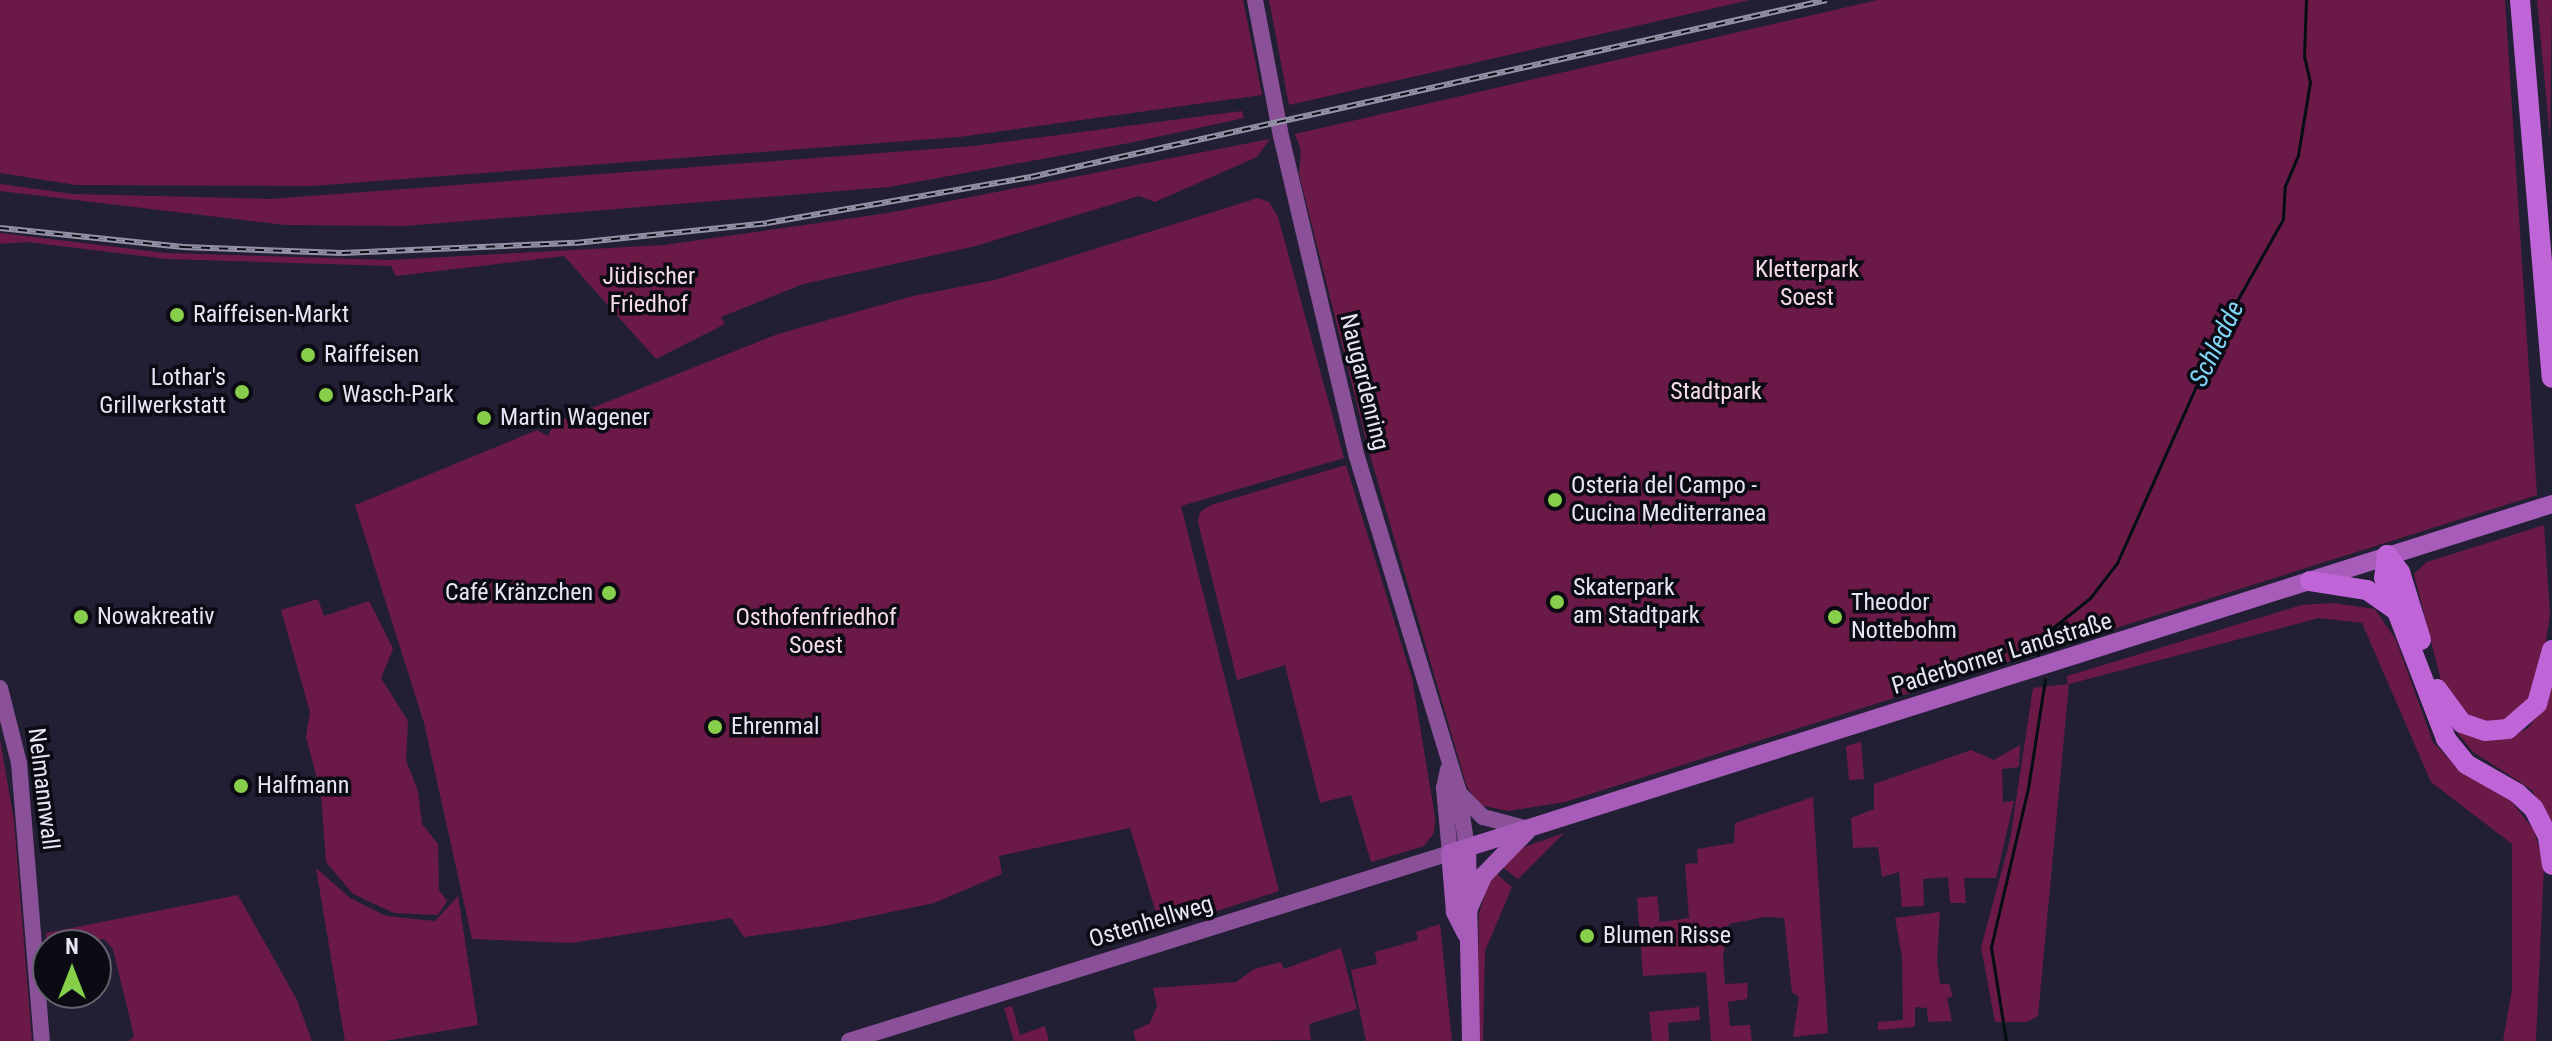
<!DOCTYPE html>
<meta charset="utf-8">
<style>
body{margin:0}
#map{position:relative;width:2552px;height:1041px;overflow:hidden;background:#221f35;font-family:"Roboto Condensed",sans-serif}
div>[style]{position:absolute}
.green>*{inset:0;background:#6b1a48}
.stream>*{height:3px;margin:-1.5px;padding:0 1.5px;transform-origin:1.5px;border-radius:1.5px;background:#020e14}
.secondary>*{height:16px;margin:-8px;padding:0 8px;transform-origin:8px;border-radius:8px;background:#8a5199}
.primary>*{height:18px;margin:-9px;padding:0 9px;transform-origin:9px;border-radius:9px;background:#a75cba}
.highway>*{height:20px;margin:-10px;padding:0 10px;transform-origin:10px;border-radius:10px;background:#c065d8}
.rail>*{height:6px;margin-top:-3px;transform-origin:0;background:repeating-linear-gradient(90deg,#0b0b14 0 9px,#9492a4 0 18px);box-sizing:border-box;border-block:2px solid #9492a4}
.dots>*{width:22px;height:22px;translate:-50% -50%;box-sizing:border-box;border:4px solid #0b0b14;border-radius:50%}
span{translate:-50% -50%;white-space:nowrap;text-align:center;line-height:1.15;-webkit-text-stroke:7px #0b0b14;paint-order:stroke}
.park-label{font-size:24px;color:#f4dbe6}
.poi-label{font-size:24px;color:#e6e5f5}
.left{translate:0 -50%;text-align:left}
.right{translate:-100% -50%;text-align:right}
.street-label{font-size:24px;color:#e6e5f5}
.water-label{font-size:26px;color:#82d5f7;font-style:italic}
.north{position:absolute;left:32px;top:929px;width:80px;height:80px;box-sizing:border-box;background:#0b0b14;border:2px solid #63626e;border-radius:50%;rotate:0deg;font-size:22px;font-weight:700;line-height:32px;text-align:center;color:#e6e5f5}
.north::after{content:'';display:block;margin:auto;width:28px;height:36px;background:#87cf4a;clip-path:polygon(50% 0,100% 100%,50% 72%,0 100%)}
</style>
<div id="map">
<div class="green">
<i style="clip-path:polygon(0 0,1243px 0,1262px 95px,959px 137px,311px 186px,76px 185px,0 173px)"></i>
<i style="clip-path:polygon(1269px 0,1750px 0,1289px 105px)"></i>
<i style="clip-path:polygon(1878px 0,2505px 0,2537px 495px,1565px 802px,1508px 811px,1480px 805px,1467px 787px,1369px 452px,1299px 174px,1301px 150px,1295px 134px)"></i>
<i style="clip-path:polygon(2537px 0,2552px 0,2550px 138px)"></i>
<i style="clip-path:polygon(1242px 111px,1244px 118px,1129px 143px,889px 187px,404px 226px,286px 225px,0 191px,0 184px,73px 194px,271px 199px,973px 146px)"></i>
<i style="clip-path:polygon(1270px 139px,1257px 157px,1155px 202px,1139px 196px,976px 246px,803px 284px,721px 317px,725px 324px,656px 359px,564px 256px,396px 276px,391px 266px,167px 259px,27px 242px,0 244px,0 233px,166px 253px,390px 260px,664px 245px,888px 213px)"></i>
<i style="clip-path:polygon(1258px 198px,1269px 202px,1278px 217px,1344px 458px,1181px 506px,1279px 891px,1161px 929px,1130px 828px,999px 856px,1002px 874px,934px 903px,824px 926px,744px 937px,731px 918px,571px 943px,472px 939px,424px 723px,355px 505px,537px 430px,548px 436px,554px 423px,778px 334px,913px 296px,995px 280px)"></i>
<i style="clip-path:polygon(1346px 465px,1412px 678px,1435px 817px,1434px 833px,1424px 846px,1371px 862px,1351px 795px,1320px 803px,1285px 665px,1237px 680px,1198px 522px,1200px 512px,1211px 505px)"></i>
<i style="clip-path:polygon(2544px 525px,2550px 614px,2539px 685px,2508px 724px,2476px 725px,2444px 692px,2414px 574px,2427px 562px)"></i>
<i style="clip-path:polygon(318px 599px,324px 616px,369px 601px,393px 649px,381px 678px,408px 721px,406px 760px,418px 791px,422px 824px,438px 844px,439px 890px,447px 901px,438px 915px,394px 913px,353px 894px,326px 862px,321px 794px,306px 737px,310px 712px,281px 610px)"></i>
<i style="clip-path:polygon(2333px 603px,2375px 609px,2396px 640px,2433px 742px,2458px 769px,2512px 802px,2534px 830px,2544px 865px,2536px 1041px,2503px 1041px,2512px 990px,2512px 844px,2431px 782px,2362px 623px,2319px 618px,2069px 684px,2038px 1016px,2027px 1022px,1995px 1022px,1981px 947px,2010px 840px,2033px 688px,2068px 684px,2067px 676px,2302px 605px)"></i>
<i style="clip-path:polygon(2552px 688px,2552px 825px,2532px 790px,2472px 751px,2450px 723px,2480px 739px,2507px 739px,2528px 728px,2547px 704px)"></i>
<i style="clip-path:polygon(0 739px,14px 821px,32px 1041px,0 1041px)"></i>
<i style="clip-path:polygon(1861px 742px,1864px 779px,1849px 780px,1846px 746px)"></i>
<i style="clip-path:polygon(2020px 745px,2019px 767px,2002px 769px,2003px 802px,2014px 801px,1996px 878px,1964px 878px,1966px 903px,1950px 903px,1948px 877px,1923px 879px,1924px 906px,1902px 907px,1899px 872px,1882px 877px,1878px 847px,1853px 848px,1851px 818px,1874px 809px,1874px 784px,1971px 750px,1994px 760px)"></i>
<i style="clip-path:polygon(1813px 797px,1828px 1033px,1793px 1037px,1799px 997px,1792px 992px,1784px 918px,1765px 917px,1729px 924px,1723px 957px,1725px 984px,1748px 983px,1747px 999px,1728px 1002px,1730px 1026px,1750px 1025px,1752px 1041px,1711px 1041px,1706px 972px,1643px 976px,1637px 898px,1657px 896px,1660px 922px,1689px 918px,1685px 864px,1698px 863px,1697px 849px,1734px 843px,1735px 823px)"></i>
<i style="clip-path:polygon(1564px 833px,1518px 879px,1499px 864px,1516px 850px)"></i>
<i style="clip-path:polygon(316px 868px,350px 898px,386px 916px,435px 921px,458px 896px,478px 1025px,385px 1041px,345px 1041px)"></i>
<i style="clip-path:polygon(1492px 870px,1512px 887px,1485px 951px,1483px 1041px,1477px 1041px,1479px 914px)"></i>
<i style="clip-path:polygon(238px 895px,297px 1000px,312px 1041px,129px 1041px,134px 1036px,113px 949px,104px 939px,48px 945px,47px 959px,46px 933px)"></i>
<i style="clip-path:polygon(1940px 912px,1937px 961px,1940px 984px,1949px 984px,1953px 996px,1947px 998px,1952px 1021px,1928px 1022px,1927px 1008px,1915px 1007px,1915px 1027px,1878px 1030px,1878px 1022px,1903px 1020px,1902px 957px,1895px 918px)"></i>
<i style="clip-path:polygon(1440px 924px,1452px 1041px,1366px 1041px,1351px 970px,1377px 964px,1375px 952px,1418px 940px,1416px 932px)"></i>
<i style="clip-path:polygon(1341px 948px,1357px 1009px,1309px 1024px,1311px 1040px,1136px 1041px,1133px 1031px,1150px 1023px,1157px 1006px,1153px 988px,1236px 982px,1254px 969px,1281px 962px,1284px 969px)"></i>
<i style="clip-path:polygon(1012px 1006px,1020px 1035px,1045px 1026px,1049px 1041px,1014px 1041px,1004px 1008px)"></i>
<i style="clip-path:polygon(1699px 1007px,1700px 1020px,1668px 1023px,1669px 1041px,1652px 1041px,1649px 1012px)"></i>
</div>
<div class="stream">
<i style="left:2038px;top:655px;width:17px;rotate:-83deg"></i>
<i style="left:2040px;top:638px;width:64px;rotate:-38.7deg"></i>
<i style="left:2090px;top:598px;width:44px;rotate:-52.4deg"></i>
<i style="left:2117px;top:563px;width:264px;rotate:-65.9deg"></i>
<i style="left:2225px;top:322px;width:118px;rotate:-60.6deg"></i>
<i style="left:2283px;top:219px;width:33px;rotate:-87deg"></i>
<i style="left:2285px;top:186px;width:34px;rotate:-67deg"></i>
<i style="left:2298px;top:155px;width:74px;rotate:-80.7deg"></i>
<i style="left:2310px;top:82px;width:26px;rotate:-103deg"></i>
<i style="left:2304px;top:57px;width:57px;rotate:-88deg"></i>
<i style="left:2006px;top:1041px;width:95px;rotate:-99.1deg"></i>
<i style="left:1991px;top:947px;width:163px;rotate:-76.9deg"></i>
<i style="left:2028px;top:788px;width:110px;rotate:-81.1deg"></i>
</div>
<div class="secondary">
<i style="left:1255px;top:0;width:138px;rotate:79.2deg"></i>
<i style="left:1281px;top:136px;width:330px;rotate:76.7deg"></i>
<i style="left:1357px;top:457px;width:347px;rotate:73.1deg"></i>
<i style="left:1458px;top:789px;width:60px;rotate:81.3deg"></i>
<i style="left:0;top:688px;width:77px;rotate:75.8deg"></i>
<i style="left:19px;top:763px;width:279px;rotate:85.3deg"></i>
<i style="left:1460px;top:794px;width:33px;rotate:45deg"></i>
<i style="left:1483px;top:817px;width:48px;rotate:14.6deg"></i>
<i style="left:849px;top:1041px;width:630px;rotate:-17.37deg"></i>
<i style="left:1450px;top:853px;width:65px;rotate:-95.3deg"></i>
<i style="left:1444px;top:788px;width:19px;rotate:-78deg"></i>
</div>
<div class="primary">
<i style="left:1467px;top:848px;width:193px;rotate:88.8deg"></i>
<i style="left:1469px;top:908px;width:36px;rotate:-66deg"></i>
<i style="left:1484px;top:875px;width:62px;rotate:-45.7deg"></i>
<i style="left:1466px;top:934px;width:25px;rotate:-117deg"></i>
<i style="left:1455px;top:912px;width:59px;rotate:-94.8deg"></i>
<i style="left:1450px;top:853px;width:1156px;rotate:-17.57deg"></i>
</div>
<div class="highway">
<i style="left:2520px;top:0;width:379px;rotate:85.2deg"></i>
<i style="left:2387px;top:555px;width:23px;rotate:97deg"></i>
<i style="left:2384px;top:578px;width:173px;rotate:68.9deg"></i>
<i style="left:2446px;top:739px;width:32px;rotate:51deg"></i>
<i style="left:2466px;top:764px;width:59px;rotate:29.6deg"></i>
<i style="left:2517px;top:793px;width:23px;rotate:43deg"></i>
<i style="left:2534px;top:809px;width:31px;rotate:63deg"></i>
<i style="left:2548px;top:837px;width:28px;rotate:82deg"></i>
<i style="left:2387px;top:555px;width:21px;rotate:53deg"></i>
<i style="left:2400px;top:572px;width:71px;rotate:72.8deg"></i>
<i style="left:2310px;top:581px;width:58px;rotate:9deg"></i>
<i style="left:2367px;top:590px;width:35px;rotate:35deg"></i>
<i style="left:2437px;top:689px;width:42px;rotate:53.7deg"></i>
<i style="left:2462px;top:723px;width:24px;rotate:19deg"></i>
<i style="left:2485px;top:731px;width:23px;rotate:-5deg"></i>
<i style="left:2508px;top:729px;width:38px;rotate:-41deg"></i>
<i style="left:2537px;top:704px;width:56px;rotate:-74.5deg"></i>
</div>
<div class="rail">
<i style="left:0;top:228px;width:184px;rotate:5.9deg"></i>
<i style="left:183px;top:247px;width:159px;rotate:2.2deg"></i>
<i style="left:342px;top:253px;width:233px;rotate:-2.5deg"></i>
<i style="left:575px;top:243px;width:193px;rotate:-5.9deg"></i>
<i style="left:767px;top:223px;width:268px;rotate:-9.9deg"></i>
<i style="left:1031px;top:177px;width:815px;rotate:-12.54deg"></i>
</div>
<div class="dots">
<i style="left:177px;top:315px;background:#87cf4a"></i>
<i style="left:308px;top:355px;background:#87cf4a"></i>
<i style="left:242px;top:392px;background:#87cf4a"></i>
<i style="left:326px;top:395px;background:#87cf4a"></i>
<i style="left:484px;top:418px;background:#87cf4a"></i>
<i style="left:1555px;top:500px;background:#87cf4a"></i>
<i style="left:609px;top:593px;background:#87cf4a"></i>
<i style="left:1557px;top:602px;background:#87cf4a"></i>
<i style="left:81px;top:617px;background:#87cf4a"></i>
<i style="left:1835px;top:617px;background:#87cf4a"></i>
<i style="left:715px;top:727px;background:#87cf4a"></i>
<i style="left:241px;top:786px;background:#87cf4a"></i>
<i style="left:1587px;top:936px;background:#87cf4a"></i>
</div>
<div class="park-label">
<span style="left:1807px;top:284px">Kletterpark<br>Soest</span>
<span style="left:649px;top:291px">Jüdischer<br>Friedhof</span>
<span style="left:1716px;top:392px">Stadtpark</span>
<span style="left:816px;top:632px">Osthofenfriedhof<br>Soest</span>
</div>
<div class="poi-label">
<span class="left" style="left:193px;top:315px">Raiffeisen-Markt</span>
<span class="left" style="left:324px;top:355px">Raiffeisen</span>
<span class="right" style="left:226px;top:392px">Lothar's<br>Grillwerkstatt</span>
<span class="left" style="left:342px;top:395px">Wasch-Park</span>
<span class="left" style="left:500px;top:418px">Martin Wagener</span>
<span class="left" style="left:1571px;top:500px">Osteria del Campo -<br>Cucina Mediterranea</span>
<span class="left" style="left:1573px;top:602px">Skaterpark<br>am Stadtpark</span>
<span class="right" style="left:593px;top:593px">Café Kränzchen</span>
<span class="left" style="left:1851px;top:617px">Theodor<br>Nottebohm</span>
<span class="left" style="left:97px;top:617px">Nowakreativ</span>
<span class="left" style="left:731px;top:727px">Ehrenmal</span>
<span class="left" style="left:257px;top:786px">Halfmann</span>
<span class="left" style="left:1603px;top:936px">Blumen Risse</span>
</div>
<div class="street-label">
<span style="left:1364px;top:382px;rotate:76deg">Naugardenring</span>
<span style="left:2002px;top:654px;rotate:-17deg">Paderborner Landstraße</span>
<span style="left:43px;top:789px;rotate:83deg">Nelmannwall</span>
<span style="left:1151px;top:922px;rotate:-17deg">Ostenhellweg</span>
</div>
<div class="water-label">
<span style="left:2217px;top:344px;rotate:-64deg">Schledde</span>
</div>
<div class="north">N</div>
</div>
